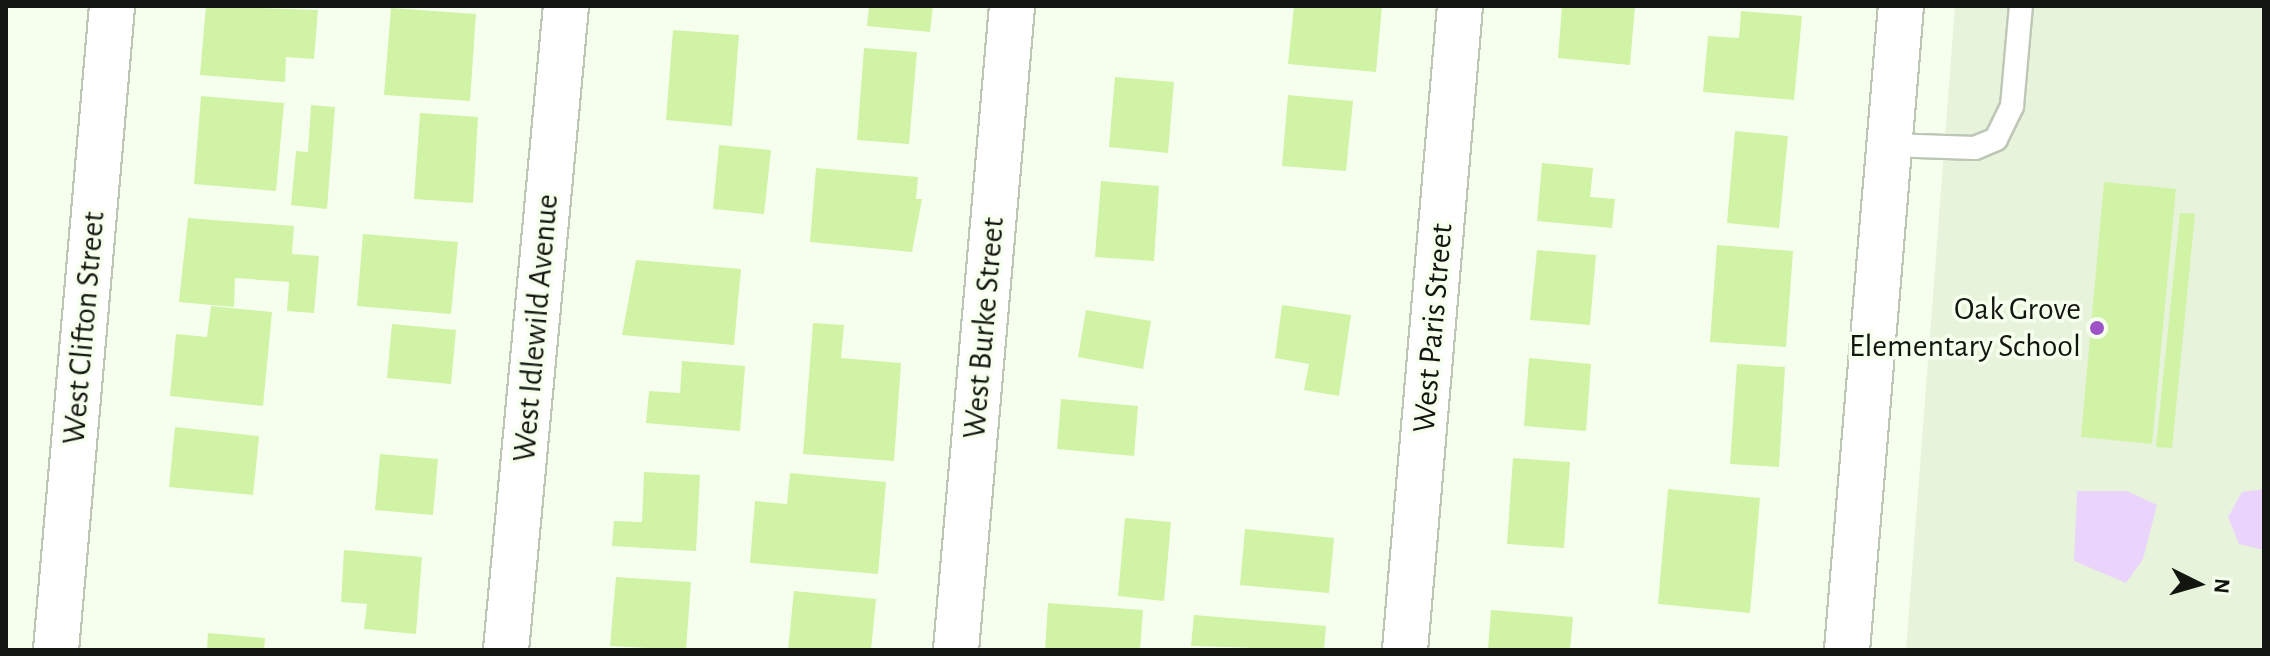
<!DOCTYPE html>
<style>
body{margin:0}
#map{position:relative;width:2270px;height:656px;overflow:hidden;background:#f6ffed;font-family:"Alegreya Sans",sans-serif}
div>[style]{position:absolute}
.built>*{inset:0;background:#e7f3da}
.green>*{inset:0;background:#ebd4fc}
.building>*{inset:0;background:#d1f3a6}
.roads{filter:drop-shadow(2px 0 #bec7b5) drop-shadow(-2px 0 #bec7b5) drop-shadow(0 2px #bec7b5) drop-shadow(0 -2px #bec7b5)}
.lane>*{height:22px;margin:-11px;padding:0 11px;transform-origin:11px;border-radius:11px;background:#fff}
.street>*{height:44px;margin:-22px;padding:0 22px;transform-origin:22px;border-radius:22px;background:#fff}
.dots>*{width:22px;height:22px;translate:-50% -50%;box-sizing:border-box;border:4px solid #f6ffed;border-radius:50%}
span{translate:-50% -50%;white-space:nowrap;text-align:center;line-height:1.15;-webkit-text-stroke:7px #f6ffed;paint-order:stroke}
.poi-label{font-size:32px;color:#131610}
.right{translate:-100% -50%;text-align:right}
.street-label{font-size:32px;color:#131610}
.frame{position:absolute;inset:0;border:8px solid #131610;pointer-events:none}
.north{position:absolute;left:2158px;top:544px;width:80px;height:80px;-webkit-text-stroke:6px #f6ffed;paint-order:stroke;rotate:95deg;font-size:22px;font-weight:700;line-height:32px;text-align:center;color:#131610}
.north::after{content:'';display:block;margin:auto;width:28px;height:36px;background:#131610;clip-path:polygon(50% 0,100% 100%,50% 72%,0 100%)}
</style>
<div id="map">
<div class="built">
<i style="clip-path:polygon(1955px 6px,2264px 6px,2264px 650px,1906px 650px)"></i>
</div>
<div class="green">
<i style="clip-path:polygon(2264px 489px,2264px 550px,2239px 544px,2228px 517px,2242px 492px)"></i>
<i style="clip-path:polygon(2077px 491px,2127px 491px,2157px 505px,2143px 559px,2126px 583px,2074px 561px)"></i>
</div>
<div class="building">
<i style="clip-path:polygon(206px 6px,318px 10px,314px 59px,286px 57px,285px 82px,200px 75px)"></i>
<i style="clip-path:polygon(869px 6px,933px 6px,930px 32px,867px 26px)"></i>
<i style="clip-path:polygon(1294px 6px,1382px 6px,1376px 72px,1288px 64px)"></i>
<i style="clip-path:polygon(1562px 6px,1635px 6px,1630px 65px,1558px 58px)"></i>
<i style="clip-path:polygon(391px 8px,476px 14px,470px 101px,384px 95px)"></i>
<i style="clip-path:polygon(1741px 11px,1802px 16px,1794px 100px,1703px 92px,1708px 36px,1739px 38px)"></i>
<i style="clip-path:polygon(673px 30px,739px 35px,732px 126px,666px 120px)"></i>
<i style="clip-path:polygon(864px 48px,917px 52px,909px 144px,857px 140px)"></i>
<i style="clip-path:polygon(1115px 77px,1174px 82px,1168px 153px,1109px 147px)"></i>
<i style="clip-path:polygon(1288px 95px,1353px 101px,1346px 171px,1282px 166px)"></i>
<i style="clip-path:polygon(201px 96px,284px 103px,276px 191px,194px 184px)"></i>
<i style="clip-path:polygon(311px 105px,335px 107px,327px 209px,291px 205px,296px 151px,308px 152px)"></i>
<i style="clip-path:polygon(420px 113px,478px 117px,473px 203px,414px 199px)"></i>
<i style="clip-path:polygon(1735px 131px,1788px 136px,1779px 228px,1727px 223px)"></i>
<i style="clip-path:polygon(719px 145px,771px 150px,764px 214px,713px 209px)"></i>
<i style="clip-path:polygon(1542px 163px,1593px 168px,1590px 197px,1615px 199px,1612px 228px,1537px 221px)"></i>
<i style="clip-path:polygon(816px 168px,918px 177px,916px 199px,922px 199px,912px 252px,810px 242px)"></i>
<i style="clip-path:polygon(1101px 181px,1159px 186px,1154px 261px,1095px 257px)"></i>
<i style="clip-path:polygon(2104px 182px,2176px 189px,2152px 444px,2081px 437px)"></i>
<i style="clip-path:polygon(2180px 213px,2195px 214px,2172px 448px,2156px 447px)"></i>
<i style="clip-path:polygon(188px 218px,294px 226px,292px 254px,319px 256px,314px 313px,287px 311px,289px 282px,235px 278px,234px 307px,179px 302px)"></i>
<i style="clip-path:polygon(363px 234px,458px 242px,451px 314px,357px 306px)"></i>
<i style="clip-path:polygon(1717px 245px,1793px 251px,1786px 347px,1710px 342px)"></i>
<i style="clip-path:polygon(1537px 250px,1596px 255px,1590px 325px,1530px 320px)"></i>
<i style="clip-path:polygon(636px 260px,741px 269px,734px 345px,622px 335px)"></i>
<i style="clip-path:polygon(1282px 305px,1351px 315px,1339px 396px,1304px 390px,1309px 364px,1275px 358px)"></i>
<i style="clip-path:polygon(211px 306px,272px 312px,263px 406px,170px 396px,176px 334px,207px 337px)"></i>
<i style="clip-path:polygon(1086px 310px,1151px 321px,1143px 369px,1078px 357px)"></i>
<i style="clip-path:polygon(813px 323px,844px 325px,841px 358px,901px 363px,894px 461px,803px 454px)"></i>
<i style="clip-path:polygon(392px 324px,456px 330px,451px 384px,387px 378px)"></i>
<i style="clip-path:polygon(1529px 358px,1591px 364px,1586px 431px,1524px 426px)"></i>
<i style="clip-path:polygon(682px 361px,745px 366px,740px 431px,646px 423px,649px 391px,680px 393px)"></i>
<i style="clip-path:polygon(1737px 364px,1785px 367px,1779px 467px,1730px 464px)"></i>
<i style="clip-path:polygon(1061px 399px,1138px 406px,1134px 456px,1057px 449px)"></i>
<i style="clip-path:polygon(175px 427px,259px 436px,253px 495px,169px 487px)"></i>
<i style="clip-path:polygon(380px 454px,438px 459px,433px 515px,375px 510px)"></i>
<i style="clip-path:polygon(1513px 458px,1570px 462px,1564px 548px,1507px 544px)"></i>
<i style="clip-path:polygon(644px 472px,700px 475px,696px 551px,612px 546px,614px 521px,642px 522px)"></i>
<i style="clip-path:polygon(790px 473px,886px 482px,878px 574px,750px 563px,755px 501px,787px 504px)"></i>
<i style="clip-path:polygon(1668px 489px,1760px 498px,1750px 613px,1658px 604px)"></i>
<i style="clip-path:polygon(1125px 518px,1171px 522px,1164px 601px,1118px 596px)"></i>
<i style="clip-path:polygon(1245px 529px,1334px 538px,1329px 593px,1240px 585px)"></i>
<i style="clip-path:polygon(344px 550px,422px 557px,416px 634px,364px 629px,367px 604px,341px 602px)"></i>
<i style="clip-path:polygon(616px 577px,691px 582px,686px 650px,610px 646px)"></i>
<i style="clip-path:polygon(794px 591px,876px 599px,871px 650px,788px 650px)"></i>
<i style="clip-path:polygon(1048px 603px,1143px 610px,1140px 650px,1045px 650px)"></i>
<i style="clip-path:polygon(1491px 610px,1573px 617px,1570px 650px,1488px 650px)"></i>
<i style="clip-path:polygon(1194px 615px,1326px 626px,1324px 650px,1191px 646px)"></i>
<i style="clip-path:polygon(208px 633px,265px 638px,264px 650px,207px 650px)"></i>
</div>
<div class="roads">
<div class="lane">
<i style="left:1889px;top:145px;width:86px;rotate:2deg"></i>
<i style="left:1975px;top:148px;width:23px;rotate:-23deg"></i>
<i style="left:1996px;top:139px;width:37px;rotate:-64deg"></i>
<i style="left:2012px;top:106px;width:100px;rotate:-84.9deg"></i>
</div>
<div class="street">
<i style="left:56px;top:650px;width:646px;rotate:-85.03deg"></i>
<i style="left:506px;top:650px;width:647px;rotate:-84.68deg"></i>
<i style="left:956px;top:650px;width:646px;rotate:-85.03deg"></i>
<i style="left:1405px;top:650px;width:646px;rotate:-85.12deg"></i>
<i style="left:1847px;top:650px;width:646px;rotate:-85.21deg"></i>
</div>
</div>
<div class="dots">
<i style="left:2097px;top:328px;background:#9e54c7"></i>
</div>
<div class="poi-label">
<span class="right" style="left:2081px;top:328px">Oak Grove<br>Elementary School</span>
</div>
<div class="street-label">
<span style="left:84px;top:328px;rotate:-85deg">West Clifton Street</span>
<span style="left:536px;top:328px;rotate:-85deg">West Idlewild Avenue</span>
<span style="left:984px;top:328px;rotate:-85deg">West Burke Street</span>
<span style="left:1433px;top:328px;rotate:-85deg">West Paris Street</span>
</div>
<div class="frame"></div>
<div class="north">N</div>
</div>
